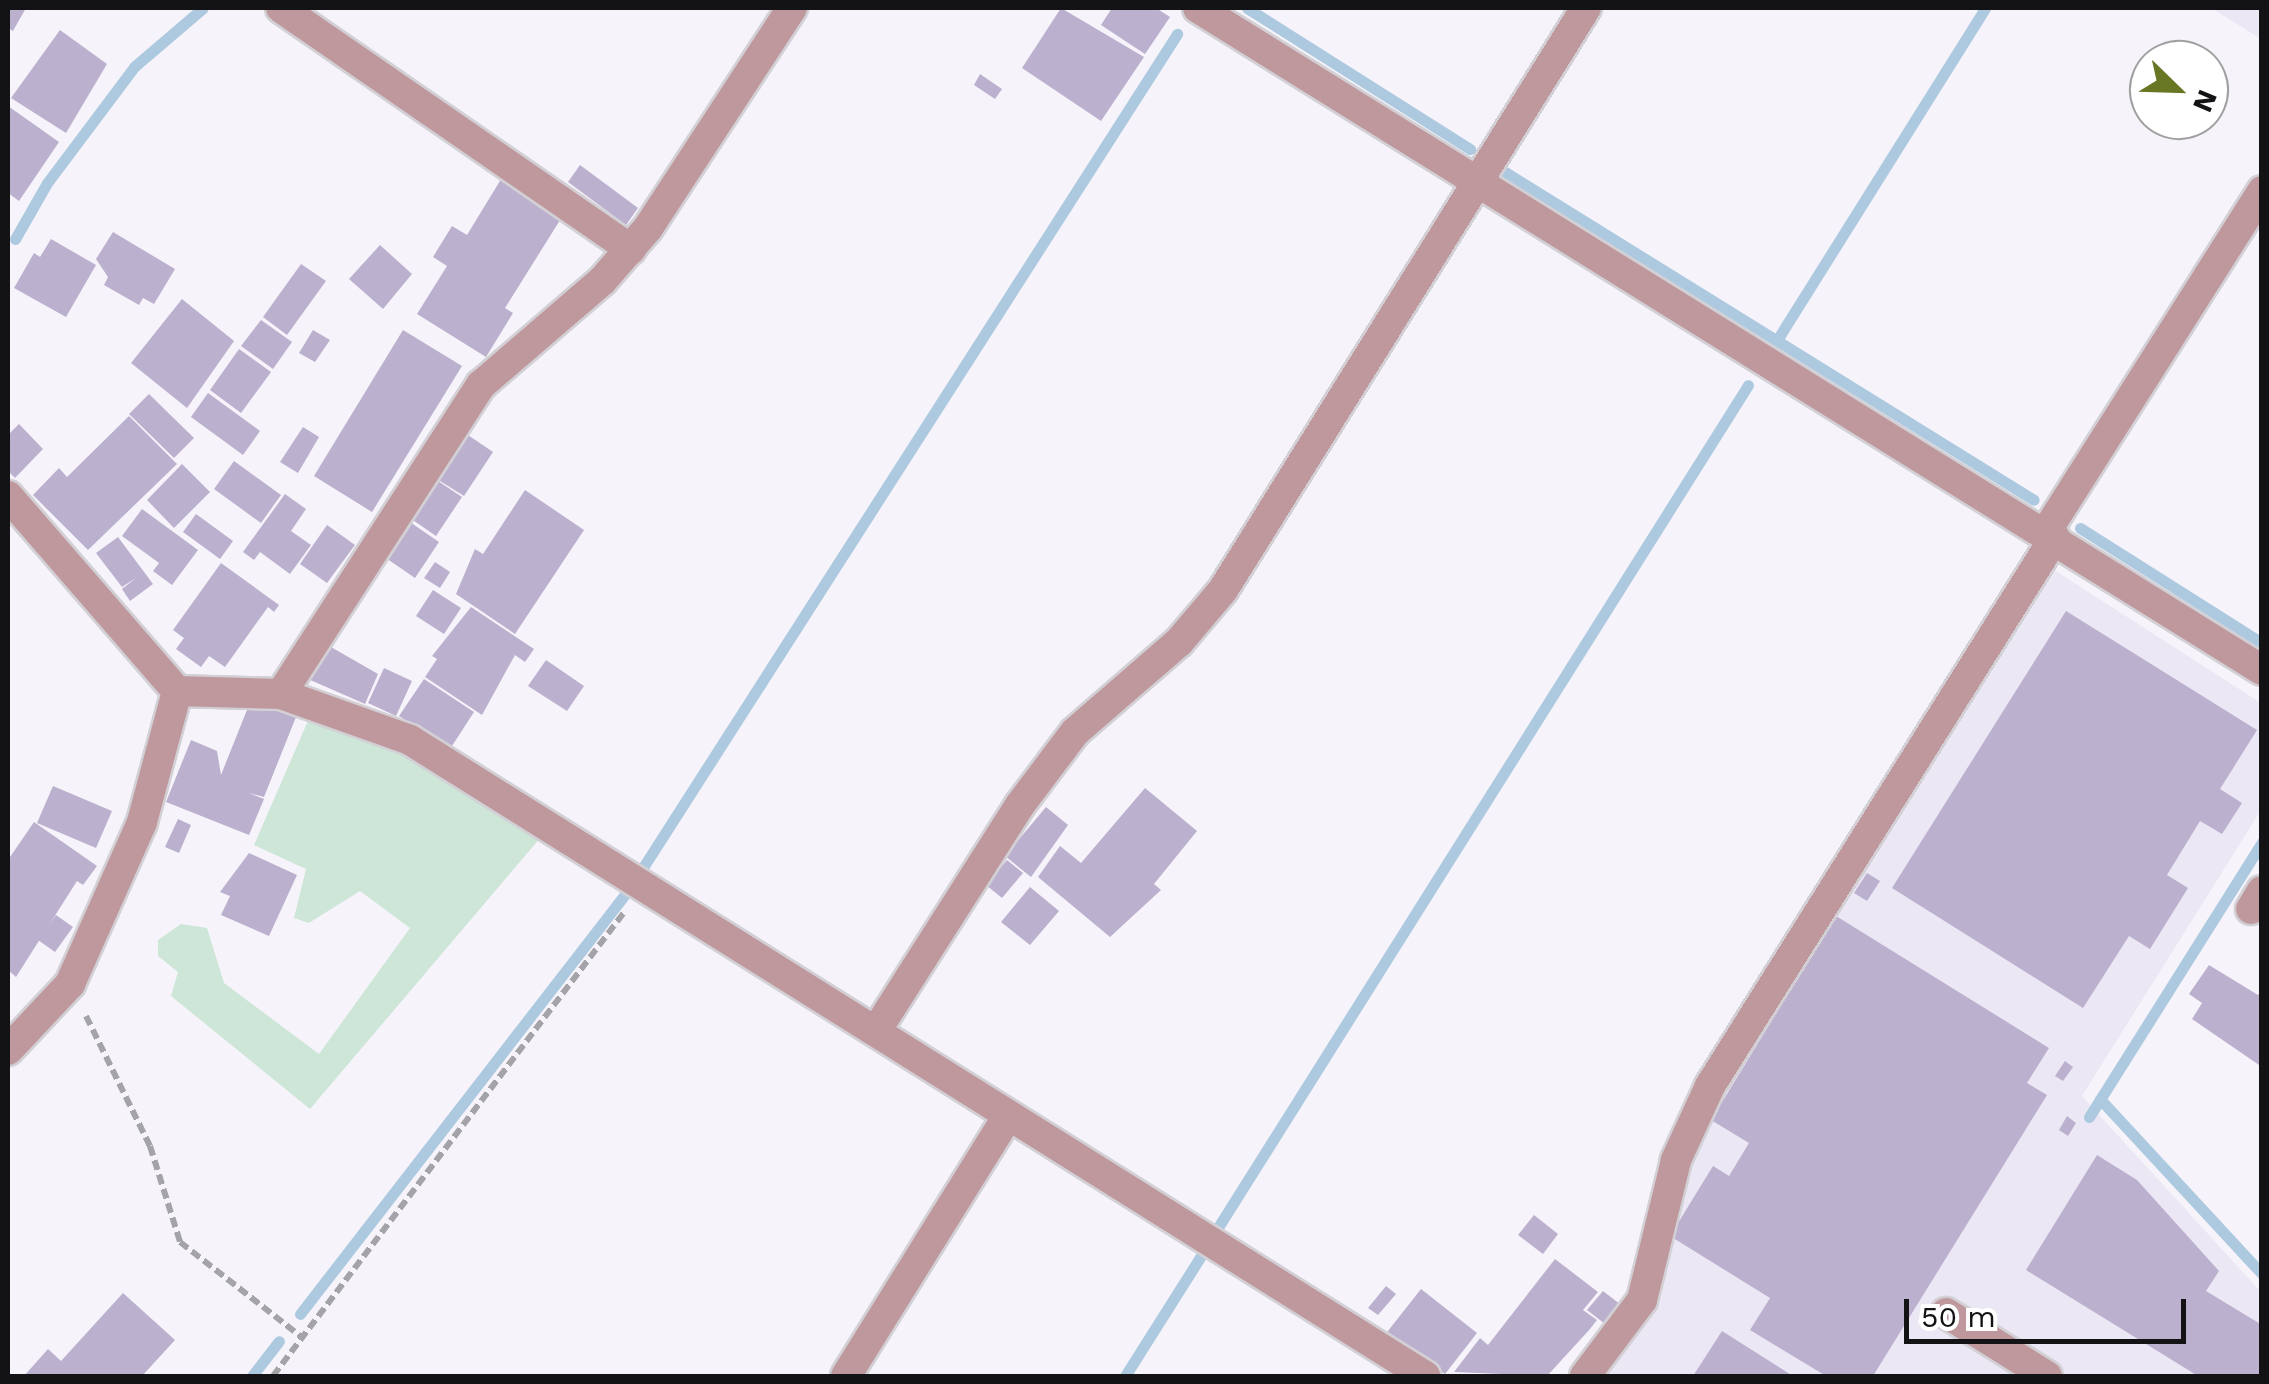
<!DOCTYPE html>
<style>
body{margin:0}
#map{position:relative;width:2269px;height:1384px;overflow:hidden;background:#f6f4fa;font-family:"Work Sans",sans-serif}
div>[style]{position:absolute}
.built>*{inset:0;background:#ece7f4}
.green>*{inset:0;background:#cde6d8}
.stream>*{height:11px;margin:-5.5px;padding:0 5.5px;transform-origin:5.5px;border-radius:5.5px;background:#adc9df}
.building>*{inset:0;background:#bbb0ce}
.path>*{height:6px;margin-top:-3px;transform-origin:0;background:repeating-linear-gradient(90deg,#a4a3a7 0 10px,transparent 0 15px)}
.roads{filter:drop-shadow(2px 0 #d2d0d5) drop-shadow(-2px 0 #d2d0d5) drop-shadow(0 2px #d2d0d5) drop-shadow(0 -2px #d2d0d5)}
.minor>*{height:30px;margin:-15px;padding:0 15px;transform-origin:15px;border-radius:15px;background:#be989d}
span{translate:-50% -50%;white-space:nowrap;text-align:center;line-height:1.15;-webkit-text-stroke:8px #fff;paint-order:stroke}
.frame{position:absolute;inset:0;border:10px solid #131214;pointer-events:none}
.north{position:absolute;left:2129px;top:40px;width:100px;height:100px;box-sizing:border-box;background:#fff;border:2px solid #a1a0a1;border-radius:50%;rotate:113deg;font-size:28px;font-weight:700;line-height:40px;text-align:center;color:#131214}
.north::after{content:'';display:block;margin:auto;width:35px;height:45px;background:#677724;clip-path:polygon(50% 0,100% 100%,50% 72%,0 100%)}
.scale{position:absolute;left:1904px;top:1299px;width:282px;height:45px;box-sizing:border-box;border:5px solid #131214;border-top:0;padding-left:12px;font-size:30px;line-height:35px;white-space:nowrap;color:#131214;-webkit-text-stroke:8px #fff;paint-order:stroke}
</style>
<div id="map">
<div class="built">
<i style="clip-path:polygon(2211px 8px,2261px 8px,2261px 39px)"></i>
<i style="clip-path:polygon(2048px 566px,2261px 703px,2261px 810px,2082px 1096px,2261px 1292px,2261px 1376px,1594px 1376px,1698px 1128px)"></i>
</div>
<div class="green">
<i style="clip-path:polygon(311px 714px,404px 747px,541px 837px,310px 1109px,171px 996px,178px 972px,158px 956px,158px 940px,181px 924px,207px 928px,224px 983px,319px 1054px,410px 928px,360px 891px,309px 923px,294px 918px,306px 869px,254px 845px)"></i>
</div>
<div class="stream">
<i style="left:1247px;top:8px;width:264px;rotate:32.3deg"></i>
<i style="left:1505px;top:172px;width:622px;rotate:31.8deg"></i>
<i style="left:15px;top:239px;width:64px;rotate:-60.3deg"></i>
<i style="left:47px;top:183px;width:146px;rotate:-53.1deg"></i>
<i style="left:135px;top:66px;width:89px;rotate:-40.5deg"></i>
<i style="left:1777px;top:340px;width:392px;rotate:-57.9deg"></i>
<i style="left:2080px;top:528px;width:215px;rotate:32.3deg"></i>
<i style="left:642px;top:869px;width:992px;rotate:-57.35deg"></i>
<i style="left:2100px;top:1099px;width:238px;rotate:47.2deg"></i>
<i style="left:2089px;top:1117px;width:325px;rotate:-57.8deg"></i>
<i style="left:1217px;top:1229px;width:997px;rotate:-57.82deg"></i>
<i style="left:300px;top:1314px;width:532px;rotate:-52.25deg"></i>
<i style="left:252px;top:1376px;width:44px;rotate:-52.4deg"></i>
<i style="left:1125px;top:1376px;width:144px;rotate:-57.7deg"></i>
</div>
<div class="building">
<i style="clip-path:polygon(8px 8px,26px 8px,13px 31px,8px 28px)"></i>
<i style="clip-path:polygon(1061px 8px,1144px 57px,1101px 121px,1022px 68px)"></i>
<i style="clip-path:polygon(1112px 8px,1156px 8px,1170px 17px,1145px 54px,1101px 25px)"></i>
<i style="clip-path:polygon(60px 30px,107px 64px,66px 133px,11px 98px)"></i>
<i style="clip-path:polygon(980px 74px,1002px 89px,995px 99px,974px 85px)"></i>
<i style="clip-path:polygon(8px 106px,59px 142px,19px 201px,8px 193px)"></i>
<i style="clip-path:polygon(580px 165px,638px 208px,626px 225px,568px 182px)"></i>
<i style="clip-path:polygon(506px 171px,567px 209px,505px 308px,513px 313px,486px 357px,417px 314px,447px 266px,433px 257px,452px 226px,467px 235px)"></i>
<i style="clip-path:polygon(113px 232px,175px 269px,154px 304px,143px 298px,139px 305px,104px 285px,108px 277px,96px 259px)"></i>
<i style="clip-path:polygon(51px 239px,96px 265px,66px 317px,14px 288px,34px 253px,40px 257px)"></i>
<i style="clip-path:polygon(380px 245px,412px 274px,383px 309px,349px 279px)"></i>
<i style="clip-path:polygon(301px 264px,326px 281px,287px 335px,263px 317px)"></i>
<i style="clip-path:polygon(182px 299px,234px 341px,187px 408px,131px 363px)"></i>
<i style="clip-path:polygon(261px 320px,292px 342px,273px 369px,241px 346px)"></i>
<i style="clip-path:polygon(313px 330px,330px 340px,315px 362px,299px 353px)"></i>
<i style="clip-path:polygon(403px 330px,462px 366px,372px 512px,314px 476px)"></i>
<i style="clip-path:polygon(239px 349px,271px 372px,241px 413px,210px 390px)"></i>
<i style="clip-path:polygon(208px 393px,260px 431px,243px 455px,191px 417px)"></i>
<i style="clip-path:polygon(149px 394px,194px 438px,174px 458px,129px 414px)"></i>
<i style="clip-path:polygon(129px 416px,177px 464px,88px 550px,33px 495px,59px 468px,67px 477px)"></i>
<i style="clip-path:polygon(19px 424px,43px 449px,15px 478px,8px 471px,8px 435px)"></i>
<i style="clip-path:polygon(303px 427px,319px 437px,298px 473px,280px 462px)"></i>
<i style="clip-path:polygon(462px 431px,493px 452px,464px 496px,432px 476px)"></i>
<i style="clip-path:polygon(234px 461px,281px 495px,261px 523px,214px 489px)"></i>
<i style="clip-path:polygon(182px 464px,210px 492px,174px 528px,147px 500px)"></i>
<i style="clip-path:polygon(432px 477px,462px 497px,436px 536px,407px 516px)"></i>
<i style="clip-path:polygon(525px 490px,584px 530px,515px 634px,456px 594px,475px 549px,483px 554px)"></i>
<i style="clip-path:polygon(285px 494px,306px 509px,291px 531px,311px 545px,290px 574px,260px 552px,254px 560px,243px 552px)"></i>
<i style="clip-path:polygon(142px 509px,198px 550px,172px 585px,153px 571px,159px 563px,122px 536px)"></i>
<i style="clip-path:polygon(196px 514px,233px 541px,220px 559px,183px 532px)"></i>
<i style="clip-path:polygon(404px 518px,439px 542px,415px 578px,380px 554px)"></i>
<i style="clip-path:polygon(327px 525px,355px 545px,327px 583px,300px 564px)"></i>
<i style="clip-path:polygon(118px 537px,153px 584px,130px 601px,122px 589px,136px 578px,122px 587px,96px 553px)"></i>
<i style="clip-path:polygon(435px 562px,450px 572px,440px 588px,424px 578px)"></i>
<i style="clip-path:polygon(221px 563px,279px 605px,274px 612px,268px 607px,225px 667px,209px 656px,201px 667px,176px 649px,184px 638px,173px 630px)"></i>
<i style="clip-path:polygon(433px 590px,461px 608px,444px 634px,416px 616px)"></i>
<i style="clip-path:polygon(471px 607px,534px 649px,525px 662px,515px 655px,482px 715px,425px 677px,437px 659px,432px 656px)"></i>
<i style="clip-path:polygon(2066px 611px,2257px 730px,2220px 789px,2242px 803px,2222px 834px,2200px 821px,2167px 875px,2188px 888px,2150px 949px,2129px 936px,2083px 1008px,1892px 888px)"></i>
<i style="clip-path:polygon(324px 643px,378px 674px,365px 704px,308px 679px)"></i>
<i style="clip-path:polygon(546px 660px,584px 686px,567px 711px,528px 686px)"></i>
<i style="clip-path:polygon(384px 668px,412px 681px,396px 716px,368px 703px)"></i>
<i style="clip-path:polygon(424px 679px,474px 712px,450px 749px,399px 716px)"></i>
<i style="clip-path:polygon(251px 700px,300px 707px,264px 797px,249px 793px,264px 799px,249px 835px,166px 802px,191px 740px,217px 751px,221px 775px)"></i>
<i style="clip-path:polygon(53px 786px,112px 811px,96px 848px,37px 823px)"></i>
<i style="clip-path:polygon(1145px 788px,1197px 831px,1154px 884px,1161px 890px,1110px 937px,1038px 877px,1060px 846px,1081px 863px)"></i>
<i style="clip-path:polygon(1046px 807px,1068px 825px,1031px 877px,1005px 856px)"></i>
<i style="clip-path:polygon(178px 819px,191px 825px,179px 853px,165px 847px)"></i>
<i style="clip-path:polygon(34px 822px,97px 866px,83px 885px,77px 881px,16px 977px,8px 970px,8px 860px)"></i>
<i style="clip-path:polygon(249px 853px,297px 875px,269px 936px,221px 915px,230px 896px,220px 892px)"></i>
<i style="clip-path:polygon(1007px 860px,1023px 873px,1002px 898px,986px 885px)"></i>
<i style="clip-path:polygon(1867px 873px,1880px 881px,1867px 901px,1854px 893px)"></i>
<i style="clip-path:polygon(1030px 887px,1059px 911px,1030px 945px,1001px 922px)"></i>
<i style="clip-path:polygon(56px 915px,73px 927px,55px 952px,38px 940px)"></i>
<i style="clip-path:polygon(1836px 916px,2049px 1048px,2027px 1083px,2047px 1095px,1873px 1376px,1826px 1376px,1750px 1330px,1770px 1298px,1670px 1236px,1713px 1166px,1729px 1176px,1749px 1143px,1711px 1120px)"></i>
<i style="clip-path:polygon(2209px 965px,2258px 995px,2262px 990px,2262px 1067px,2192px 1019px,2202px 1003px,2189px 994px)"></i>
<i style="clip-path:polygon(2065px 1061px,2073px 1067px,2063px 1081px,2055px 1076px)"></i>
<i style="clip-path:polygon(2067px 1116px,2076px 1123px,2068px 1136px,2059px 1130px)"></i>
<i style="clip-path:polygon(2097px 1155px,2137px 1180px,2219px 1271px,2206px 1291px,2262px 1325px,2262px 1376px,2198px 1376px,2026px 1270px)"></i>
<i style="clip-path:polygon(1534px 1215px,1558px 1234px,1543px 1254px,1518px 1235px)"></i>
<i style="clip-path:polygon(1555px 1259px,1598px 1292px,1583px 1310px,1597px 1320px,1590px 1329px,1547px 1376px,1454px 1372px,1480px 1338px,1488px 1345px)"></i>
<i style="clip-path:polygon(1386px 1286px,1396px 1294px,1378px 1315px,1368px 1308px)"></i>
<i style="clip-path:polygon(1421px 1289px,1477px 1333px,1445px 1374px,1384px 1336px)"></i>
<i style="clip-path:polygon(1603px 1291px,1625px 1308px,1609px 1327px,1587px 1310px)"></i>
<i style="clip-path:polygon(123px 1293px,175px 1340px,142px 1376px,24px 1376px,48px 1349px,61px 1361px)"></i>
<i style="clip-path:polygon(1722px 1331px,1793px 1376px,1693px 1376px)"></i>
</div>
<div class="path">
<i style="left:86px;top:1016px;width:145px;rotate:63.8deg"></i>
<i style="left:150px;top:1146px;width:101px;rotate:72.6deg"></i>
<i style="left:180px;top:1242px;width:156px;rotate:38deg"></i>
<i style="left:273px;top:1376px;width:583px;rotate:-52.87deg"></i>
</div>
<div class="roads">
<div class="minor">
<i style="left:281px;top:8px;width:425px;rotate:34.6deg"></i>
<i style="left:1198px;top:8px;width:1253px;rotate:31.89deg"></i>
<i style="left:8px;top:496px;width:258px;rotate:49.1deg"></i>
<i style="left:177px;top:691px;width:104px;rotate:1.7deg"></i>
<i style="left:281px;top:694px;width:137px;rotate:19.6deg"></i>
<i style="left:410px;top:740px;width:1198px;rotate:32.07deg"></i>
<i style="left:2046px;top:532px;width:404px;rotate:-57.6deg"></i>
<i style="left:281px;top:694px;width:368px;rotate:-57.1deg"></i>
<i style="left:481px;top:385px;width:160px;rotate:-40.7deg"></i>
<i style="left:602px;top:281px;width:70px;rotate:-49deg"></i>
<i style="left:648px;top:228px;width:263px;rotate:-56.8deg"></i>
<i style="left:2251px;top:909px;width:21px;rotate:-59deg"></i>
<i style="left:876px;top:1031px;width:268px;rotate:-57.5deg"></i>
<i style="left:1020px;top:805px;width:91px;rotate:-53deg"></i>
<i style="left:1075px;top:732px;width:138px;rotate:-40.9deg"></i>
<i style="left:1179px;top:642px;width:68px;rotate:-49.8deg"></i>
<i style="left:1223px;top:590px;width:686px;rotate:-58.05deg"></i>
<i style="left:8px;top:1050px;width:91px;rotate:-46.8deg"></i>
<i style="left:70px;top:984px;width:177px;rotate:-66deg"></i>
<i style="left:142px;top:822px;width:136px;rotate:-75deg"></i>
<i style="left:1946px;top:1313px;width:119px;rotate:32deg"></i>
<i style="left:846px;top:1376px;width:306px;rotate:-58.1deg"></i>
<i style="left:1585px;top:1376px;width:95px;rotate:-53.1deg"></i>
<i style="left:1642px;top:1300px;width:144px;rotate:-76.3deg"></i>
<i style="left:1676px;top:1160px;width:81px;rotate:-65.3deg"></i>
<i style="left:1710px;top:1086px;width:648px;rotate:-57.85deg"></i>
</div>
</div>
<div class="frame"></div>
<div class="north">N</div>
<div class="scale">50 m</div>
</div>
